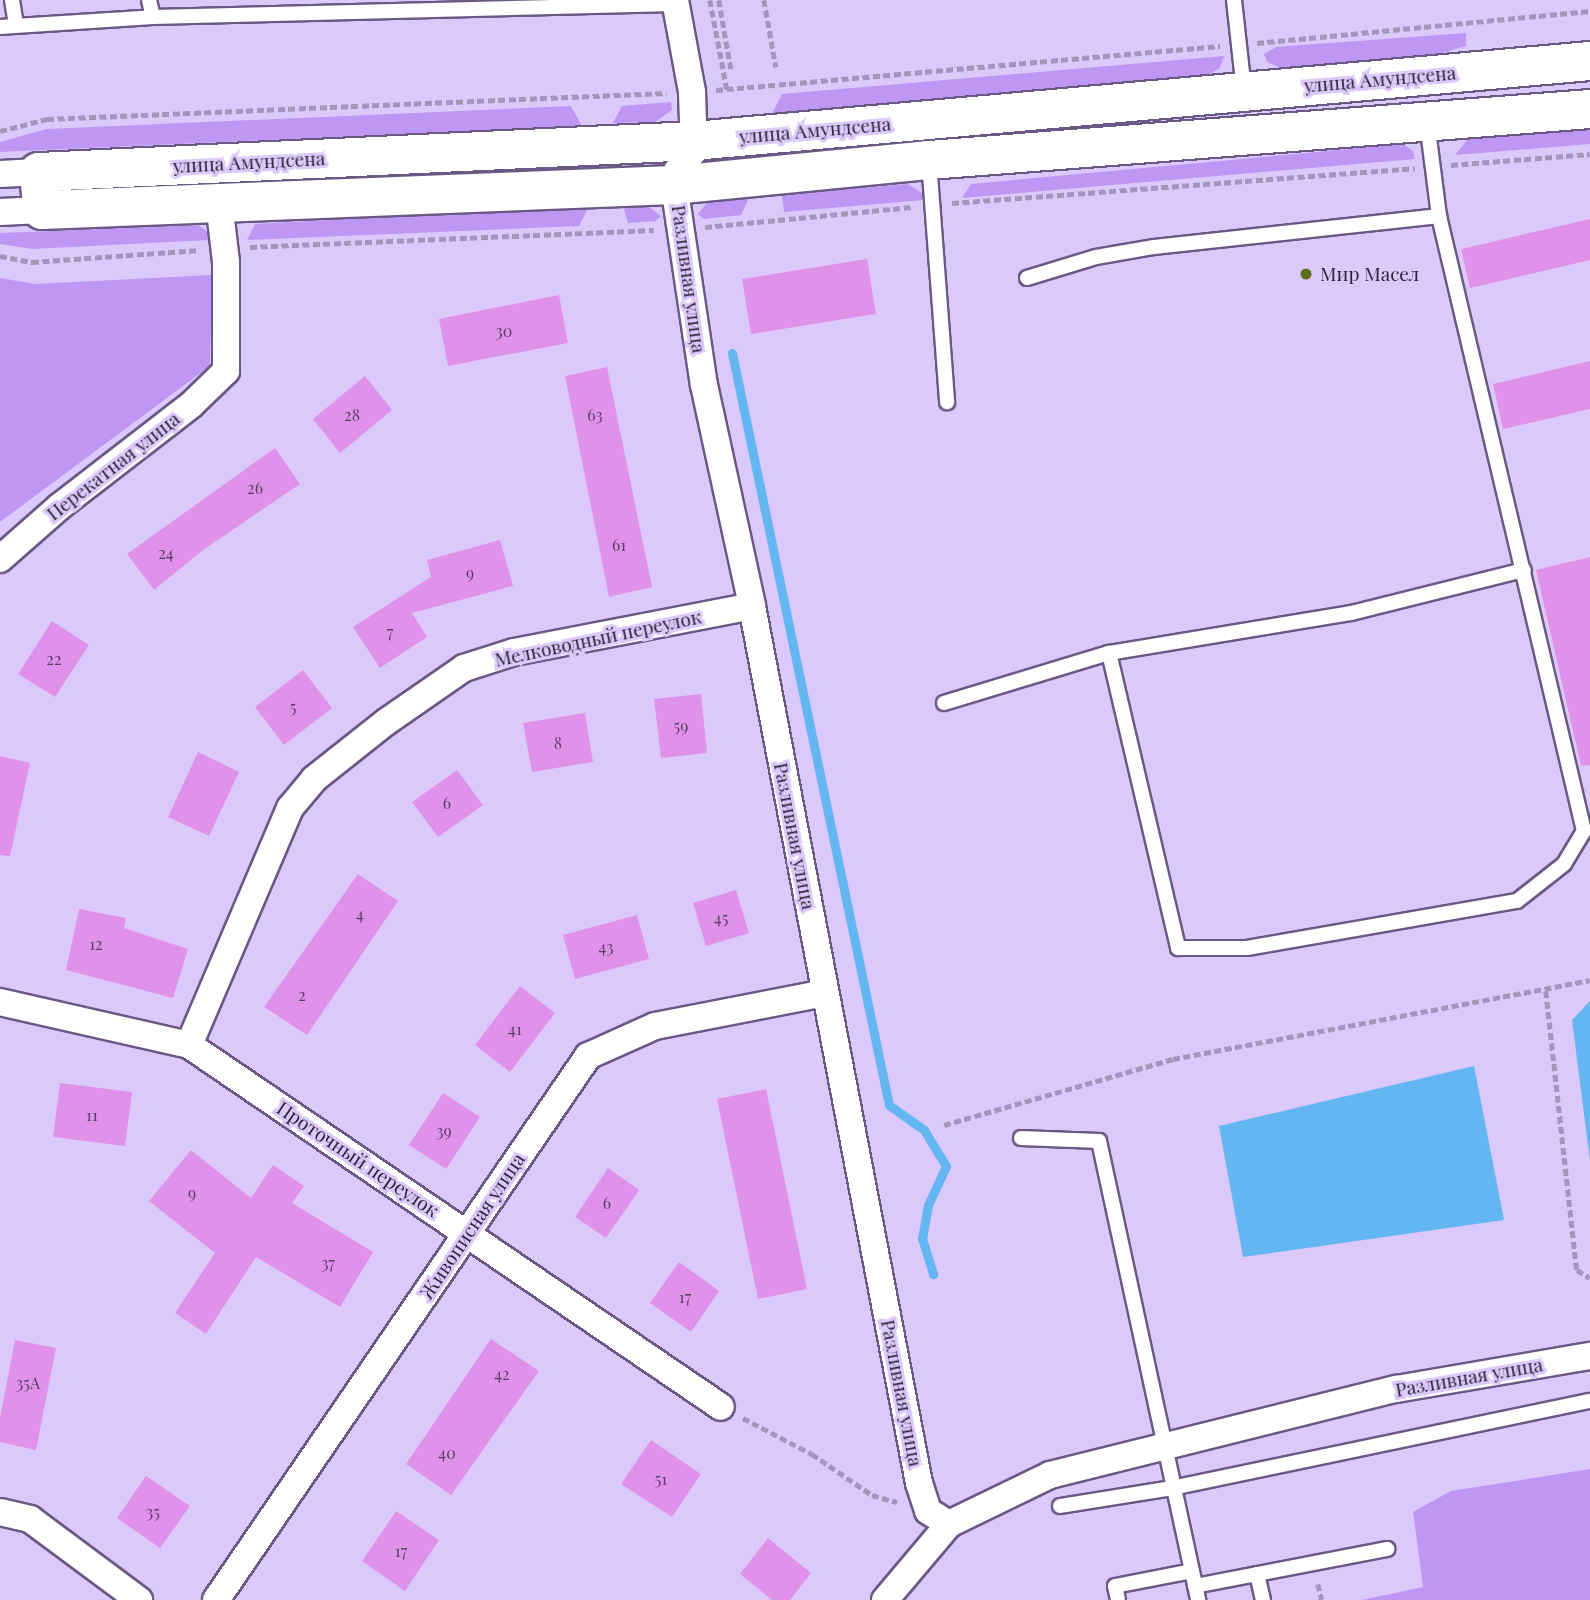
<!DOCTYPE html>
<meta charset="utf-8">
<style>
body{margin:0}
#map{position:relative;width:1590px;height:1600px;overflow:hidden;background:#dcc9fb;font-family:"Playfair Display",serif}
div>[style]{position:absolute}
.green>*{inset:0;background:#be97f5}
.water>*{inset:0;background:#64b6f2}
.stream>*{height:9px;margin:-4.5px;padding:0 4.5px;transform-origin:4.5px;border-radius:4.5px;background:#64b6f2}
.building>*{inset:0;background:#e092eb}
.path>*{height:4.5px;margin-top:-2.25px;transform-origin:0;background:repeating-linear-gradient(90deg,#a495bd 0 7px,transparent 0 10.5px)}
.roads{filter:drop-shadow(2px 0 #6a5885) drop-shadow(-2px 0 #6a5885) drop-shadow(0 2px #6a5885) drop-shadow(0 -2px #6a5885)}
.lane>*{height:14px;margin:-7px;padding:0 7px;transform-origin:7px;border-radius:7px;background:#fff}
.street>*{height:26px;margin:-13px;padding:0 13px;transform-origin:13px;border-radius:13px;background:#fff}
.secondary>*{height:38px;margin:-19px;padding:0 19px;transform-origin:19px;border-radius:19px;background:#fff}
.dots>*{width:19px;height:19px;translate:-50% -50%;box-sizing:border-box;border:4px solid #dcc9fb;border-radius:50%}
span{translate:-50% -50%;white-space:nowrap;text-align:center;line-height:1.15;-webkit-text-stroke:6px #dcc9fb;paint-order:stroke}
.number-label{font-size:16px;color:#583f63}
.number-label span{-webkit-text-stroke-width:0}
.street-label{font-size:19px;color:#2b2336}
.poi-label{font-size:19px;color:#2b2336}
.left{translate:0 -50%;text-align:left}
</style>
<div id="map">
<div class="green">
<i style="clip-path:polygon(1466px 33px,1466px 46px,1435px 55px,1281px 68px,1267px 62px,1264px 54px,1276px 47px)"></i>
<i style="clip-path:polygon(1224px 56px,1220px 68px,1208px 75px,772px 114px,782px 94px)"></i>
<i style="clip-path:polygon(671px 102px,672px 110px,655px 122px,613px 123px,622px 106px)"></i>
<i style="clip-path:polygon(571px 106px,582px 126px,0 152px,0 142px,47px 129px)"></i>
<i style="clip-path:polygon(1590px 127px,1590px 144px,1455px 155px,1469px 138px)"></i>
<i style="clip-path:polygon(1403px 144px,1413px 151px,1415px 159px,962px 198px,971px 184px)"></i>
<i style="clip-path:polygon(908px 184px,922px 193px,923px 200px,784px 212px,782px 195px)"></i>
<i style="clip-path:polygon(749px 198px,741px 215px,704px 219px,698px 214px,709px 200px)"></i>
<i style="clip-path:polygon(589px 206px,579px 226px,247px 240px,255px 224px)"></i>
<i style="clip-path:polygon(623px 206px,648px 206px,661px 216px,656px 221px,628px 223px)"></i>
<i style="clip-path:polygon(198px 225px,207px 231px,209px 240px,32px 249px,0 244px,0 233px)"></i>
<i style="clip-path:polygon(212px 275px,210px 366px,0 522px,0 278px,35px 284px)"></i>
<i style="clip-path:polygon(1590px 1469px,1590px 1600px,1362px 1600px,1423px 1587px,1413px 1512px,1451px 1491px)"></i>
</div>
<div class="water">
<i style="clip-path:polygon(1590px 1001px,1590px 1161px,1572px 1020px)"></i>
<i style="clip-path:polygon(1474px 1066px,1504px 1220px,1243px 1257px,1219px 1126px)"></i>
</div>
<div class="stream">
<i style="left:732px;top:353px;width:768px;rotate:78.21deg"></i>
<i style="left:889px;top:1105px;width:43px;rotate:35.5deg"></i>
<i style="left:924px;top:1130px;width:42px;rotate:58.6deg"></i>
<i style="left:946px;top:1166px;width:43px;rotate:114.8deg"></i>
<i style="left:928px;top:1205px;width:34px;rotate:100deg"></i>
<i style="left:922px;top:1238px;width:38px;rotate:73deg"></i>
</div>
<div class="building">
<i style="clip-path:polygon(1590px 219px,1590px 260px,1470px 288px,1461px 249px)"></i>
<i style="clip-path:polygon(867px 259px,876px 314px,751px 334px,742px 279px)"></i>
<i style="clip-path:polygon(559px 295px,568px 343px,448px 366px,439px 319px)"></i>
<i style="clip-path:polygon(1590px 361px,1590px 409px,1503px 429px,1493px 384px)"></i>
<i style="clip-path:polygon(607px 367px,652px 587px,609px 597px,565px 376px)"></i>
<i style="clip-path:polygon(365px 376px,392px 410px,340px 453px,313px 419px)"></i>
<i style="clip-path:polygon(275px 448px,300px 484px,203px 550px,154px 590px,127px 554px)"></i>
<i style="clip-path:polygon(500px 540px,513px 586px,412px 613px,427px 637px,380px 668px,353px 627px,431px 577px,427px 560px)"></i>
<i style="clip-path:polygon(1590px 557px,1590px 765px,1581px 766px,1536px 570px)"></i>
<i style="clip-path:polygon(52px 621px,89px 645px,55px 697px,18px 674px)"></i>
<i style="clip-path:polygon(303px 670px,332px 708px,284px 745px,255px 707px)"></i>
<i style="clip-path:polygon(701px 694px,707px 753px,661px 758px,654px 699px)"></i>
<i style="clip-path:polygon(585px 713px,593px 762px,532px 772px,523px 723px)"></i>
<i style="clip-path:polygon(198px 752px,239px 772px,209px 836px,168px 817px)"></i>
<i style="clip-path:polygon(0 756px,30px 763px,10px 856px,0 855px)"></i>
<i style="clip-path:polygon(457px 770px,483px 805px,438px 837px,412px 802px)"></i>
<i style="clip-path:polygon(358px 874px,398px 901px,307px 1035px,264px 1007px)"></i>
<i style="clip-path:polygon(736px 890px,749px 933px,706px 946px,693px 903px)"></i>
<i style="clip-path:polygon(79px 909px,126px 918px,124px 928px,188px 949px,173px 998px,66px 970px)"></i>
<i style="clip-path:polygon(637px 915px,649px 959px,575px 979px,563px 935px)"></i>
<i style="clip-path:polygon(520px 986px,555px 1013px,510px 1072px,475px 1045px)"></i>
<i style="clip-path:polygon(60px 1083px,132px 1092px,125px 1146px,53px 1137px)"></i>
<i style="clip-path:polygon(766px 1089px,807px 1289px,758px 1299px,717px 1099px)"></i>
<i style="clip-path:polygon(443px 1093px,480px 1117px,446px 1169px,409px 1145px)"></i>
<i style="clip-path:polygon(191px 1150px,251px 1198px,273px 1165px,304px 1186px,292px 1203px,373px 1252px,340px 1307px,256px 1257px,206px 1334px,175px 1313px,215px 1253px,149px 1201px)"></i>
<i style="clip-path:polygon(608px 1168px,639px 1190px,606px 1238px,575px 1217px)"></i>
<i style="clip-path:polygon(679px 1262px,719px 1291px,691px 1332px,650px 1303px)"></i>
<i style="clip-path:polygon(491px 1339px,539px 1371px,451px 1495px,406px 1464px)"></i>
<i style="clip-path:polygon(15px 1340px,56px 1348px,36px 1450px,0 1442px,0 1418px)"></i>
<i style="clip-path:polygon(651px 1440px,701px 1474px,672px 1517px,621px 1484px)"></i>
<i style="clip-path:polygon(146px 1476px,190px 1506px,160px 1548px,117px 1518px)"></i>
<i style="clip-path:polygon(396px 1511px,439px 1540px,405px 1591px,362px 1561px)"></i>
<i style="clip-path:polygon(768px 1538px,811px 1573px,790px 1600px,772px 1600px,740px 1574px)"></i>
</div>
<div class="path">
<i style="left:710px;top:0;width:91px;rotate:79.2deg"></i>
<i style="left:719px;top:0;width:70px;rotate:80.1deg"></i>
<i style="left:764px;top:0;width:68px;rotate:79.8deg"></i>
<i style="left:1257px;top:43px;width:335px;rotate:-5.5deg"></i>
<i style="left:716px;top:90px;width:506px;rotate:-4.99deg"></i>
<i style="left:0;top:131px;width:49px;rotate:-14.3deg"></i>
<i style="left:47px;top:119px;width:620px;rotate:-2.41deg"></i>
<i style="left:1451px;top:165px;width:139px;rotate:-4.5deg"></i>
<i style="left:952px;top:203px;width:464px;rotate:-4.3deg"></i>
<i style="left:705px;top:227px;width:208px;rotate:-5.5deg"></i>
<i style="left:250px;top:247px;width:404px;rotate:-2.4deg"></i>
<i style="left:0;top:256px;width:33px;rotate:11deg"></i>
<i style="left:32px;top:262px;width:168px;rotate:-4.1deg"></i>
<i style="left:1546px;top:991px;width:281px;rotate:83.7deg"></i>
<i style="left:1577px;top:1270px;width:15px;rotate:32deg"></i>
<i style="left:944px;top:1125px;width:238px;rotate:-16.1deg"></i>
<i style="left:1173px;top:1059px;width:424px;rotate:-10.7deg"></i>
<i style="left:743px;top:1418px;width:78px;rotate:27.6deg"></i>
<i style="left:812px;top:1454px;width:73px;rotate:34.3deg"></i>
<i style="left:872px;top:1495px;width:26px;rotate:16deg"></i>
<i style="left:1318px;top:1584px;width:16px;rotate:76deg"></i>
</div>
<div class="roads">
<div class="lane">
<i style="left:12px;top:0;width:25px;rotate:81deg"></i>
<i style="left:149px;top:0;width:17px;rotate:77deg"></i>
<i style="left:1234px;top:0;width:91px;rotate:83.7deg"></i>
<i style="left:0;top:27px;width:153px;rotate:-3.7deg"></i>
<i style="left:153px;top:17px;width:522px;rotate:-1.43deg"></i>
<i style="left:929px;top:161px;width:242px;rotate:85.7deg"></i>
<i style="left:1027px;top:278px;width:72px;rotate:-16.9deg"></i>
<i style="left:1096px;top:257px;width:59px;rotate:-9.8deg"></i>
<i style="left:1154px;top:247px;width:287px;rotate:-6.2deg"></i>
<i style="left:1109px;top:653px;width:303px;rotate:76.8deg"></i>
<i style="left:1178px;top:948px;width:69px"></i>
<i style="left:1247px;top:948px;width:274px;rotate:-9.9deg"></i>
<i style="left:1517px;top:901px;width:60px;rotate:-38.2deg"></i>
<i style="left:1564px;top:864px;width:39px;rotate:-59deg"></i>
<i style="left:1584px;top:831px;width:632px;rotate:-103.27deg"></i>
<i style="left:1439px;top:216px;width:95px;rotate:-97.3deg"></i>
<i style="left:944px;top:703px;width:172px;rotate:-16.9deg"></i>
<i style="left:1109px;top:653px;width:245px;rotate:-9.4deg"></i>
<i style="left:1351px;top:613px;width:178px;rotate:-14deg"></i>
<i style="left:1021px;top:1138px;width:78px;rotate:2.2deg"></i>
<i style="left:1099px;top:1141px;width:470px;rotate:77.8deg"></i>
<i style="left:1060px;top:1506px;width:113px;rotate:-9.1deg"></i>
<i style="left:1172px;top:1488px;width:427px;rotate:-11.8deg"></i>
<i style="left:1257px;top:1574px;width:27px;rotate:77deg"></i>
<i style="left:1195px;top:1586px;width:196px;rotate:-10.9deg"></i>
<i style="left:1118px;top:1600px;width:14px;rotate:-102deg"></i>
<i style="left:1115px;top:1586px;width:78px;rotate:-11deg"></i>
</div>
<div class="street">
<i style="left:675px;top:0;width:94px;rotate:79.5deg"></i>
<i style="left:692px;top:92px;width:59px;rotate:88.1deg"></i>
<i style="left:694px;top:151px;width:26px;rotate:130deg"></i>
<i style="left:677px;top:171px;width:14px;rotate:102deg"></i>
<i style="left:674px;top:185px;width:202px;rotate:81.5deg"></i>
<i style="left:704px;top:385px;width:226px;rotate:77.7deg"></i>
<i style="left:752px;top:606px;width:893px;rotate:79.22deg"></i>
<i style="left:919px;top:1483px;width:29px;rotate:72deg"></i>
<i style="left:928px;top:1511px;width:25px;rotate:32deg"></i>
<i style="left:0;top:174px;width:39px;rotate:-3deg"></i>
<i style="left:0;top:212px;width:42px;rotate:-2.7deg"></i>
<i style="left:0;top:559px;width:79px;rotate:-41.4deg"></i>
<i style="left:59px;top:507px;width:167px;rotate:-37.7deg"></i>
<i style="left:191px;top:405px;width:49px;rotate:-44.2deg"></i>
<i style="left:226px;top:371px;width:109px;rotate:-90deg"></i>
<i style="left:226px;top:262px;width:60px;rotate:-96.7deg"></i>
<i style="left:0;top:1002px;width:194px;rotate:12.8deg"></i>
<i style="left:189px;top:1045px;width:643px;rotate:34.23deg"></i>
<i style="left:189px;top:1045px;width:258px;rotate:-66.9deg"></i>
<i style="left:290px;top:808px;width:38px;rotate:-50deg"></i>
<i style="left:314px;top:779px;width:92px;rotate:-38.4deg"></i>
<i style="left:386px;top:722px;width:95px;rotate:-34.7deg"></i>
<i style="left:464px;top:668px;width:52px;rotate:-17.7deg"></i>
<i style="left:514px;top:652px;width:242px;rotate:-10.9deg"></i>
<i style="left:0;top:1512px;width:31px;rotate:13deg"></i>
<i style="left:30px;top:1519px;width:136px;rotate:36.6deg"></i>
<i style="left:216px;top:1600px;width:659px;rotate:-55.63deg"></i>
<i style="left:588px;top:1056px;width:73px;rotate:-24.1deg"></i>
<i style="left:655px;top:1026px;width:173px;rotate:-11deg"></i>
<i style="left:885px;top:1600px;width:99px;rotate:-49.9deg"></i>
<i style="left:949px;top:1524px;width:112px;rotate:-25.9deg"></i>
<i style="left:1050px;top:1475px;width:357px;rotate:-14deg"></i>
<i style="left:1396px;top:1389px;width:197px;rotate:-9.7deg"></i>
</div>
<div class="secondary">
<i style="left:1590px;top:61px;width:900px;rotate:174.9deg"></i>
<i style="left:694px;top:141px;width:656px;rotate:177.29deg"></i>
<i style="left:39px;top:172px;width:38px;rotate:85deg"></i>
<i style="left:42px;top:210px;width:632px;rotate:-2.27deg"></i>
<i style="left:674px;top:185px;width:256px;rotate:-5.6deg"></i>
<i style="left:929px;top:160px;width:663px;rotate:-4.41deg"></i>
</div>
</div>
<div class="dots">
<i style="left:1306px;top:274px;background:#5a6e1c"></i>
</div>
<div class="number-label">
<span style="left:504px;top:331px">30</span>
<span style="left:352px;top:415px">28</span>
<span style="left:595px;top:415px">63</span>
<span style="left:255px;top:488px">26</span>
<span style="left:619px;top:545px">61</span>
<span style="left:166px;top:553px">24</span>
<span style="left:470px;top:573px">9</span>
<span style="left:390px;top:632px">7</span>
<span style="left:54px;top:659px">22</span>
<span style="left:293px;top:707px">5</span>
<span style="left:681px;top:726px">59</span>
<span style="left:558px;top:743px">8</span>
<span style="left:447px;top:803px">6</span>
<span style="left:360px;top:914px">4</span>
<span style="left:721px;top:918px">45</span>
<span style="left:96px;top:944px">12</span>
<span style="left:606px;top:947px">43</span>
<span style="left:302px;top:995px">2</span>
<span style="left:515px;top:1029px">41</span>
<span style="left:92px;top:1115px">11</span>
<span style="left:444px;top:1131px">39</span>
<span style="left:192px;top:1193px">9</span>
<span style="left:607px;top:1203px">6</span>
<span style="left:328px;top:1263px">37</span>
<span style="left:685px;top:1297px">17</span>
<span style="left:502px;top:1374px">42</span>
<span style="left:28px;top:1383px">35А</span>
<span style="left:447px;top:1453px">40</span>
<span style="left:661px;top:1479px">51</span>
<span style="left:153px;top:1512px">35</span>
<span style="left:401px;top:1551px">17</span>
</div>
<div class="street-label">
<span style="left:1380px;top:79px;rotate:-5deg">улица Амундсена</span>
<span style="left:815px;top:130px;rotate:-5deg">улица Амундсена</span>
<span style="left:249px;top:162px;rotate:-3deg">улица Амундсена</span>
<span style="left:689px;top:279px;rotate:82deg">Разливная улица</span>
<span style="left:113px;top:466px;rotate:-38deg">Перекатная улица</span>
<span style="left:598px;top:638px;rotate:-12deg">Мелководный переулок</span>
<span style="left:795px;top:836px;rotate:79deg">Разливная улица</span>
<span style="left:358px;top:1159px;rotate:34deg">Проточный переулок</span>
<span style="left:472px;top:1226px;rotate:-56deg">Живописная улица</span>
<span style="left:1469px;top:1377px;rotate:-10deg">Разливная улица</span>
<span style="left:902px;top:1393px;rotate:79deg">Разливная улица</span>
</div>
<div class="poi-label">
<span class="left" style="left:1320px;top:274px">Мир Масел</span>
</div>
</div>
